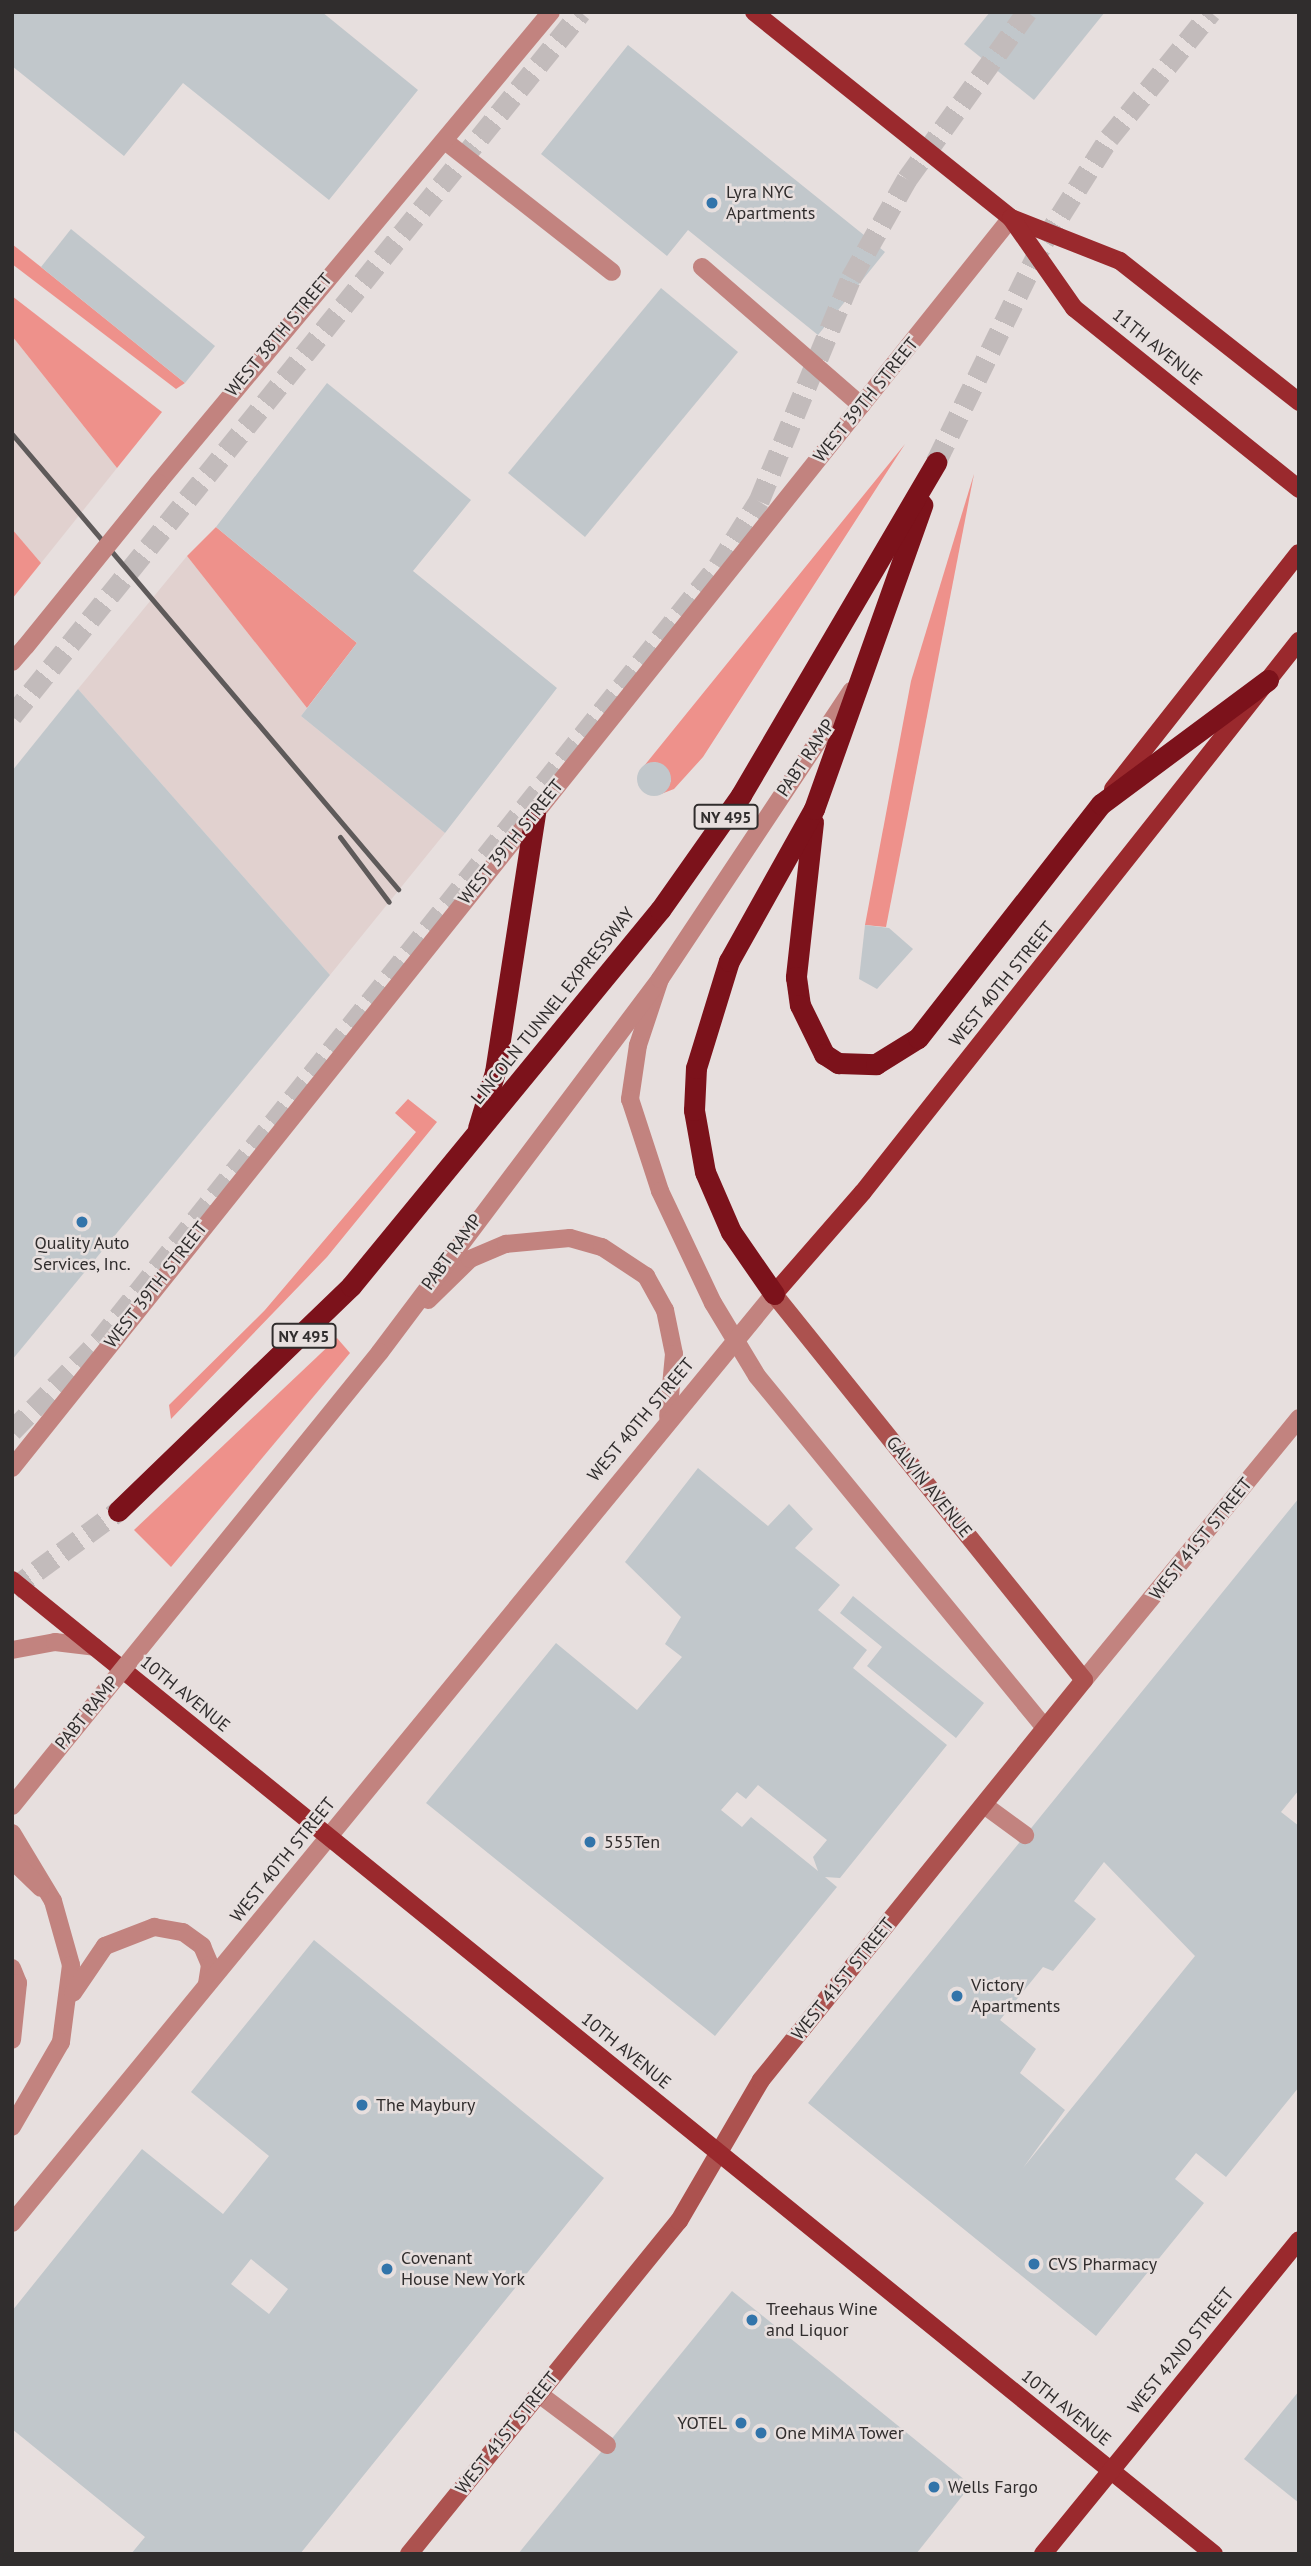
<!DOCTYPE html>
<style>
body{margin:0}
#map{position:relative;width:1311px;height:2566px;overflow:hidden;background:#e7dfde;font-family:"PT Sans",sans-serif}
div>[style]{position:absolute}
.built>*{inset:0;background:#e1d1cf}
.green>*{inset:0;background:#ee918b}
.building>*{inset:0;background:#c1c7cb}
.round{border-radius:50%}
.highway-tunnel>*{height:21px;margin-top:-10.5px;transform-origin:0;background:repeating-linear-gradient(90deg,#c2bbbb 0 21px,transparent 0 31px)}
.lane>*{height:18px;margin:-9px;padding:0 9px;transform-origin:9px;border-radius:9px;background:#c2837f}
.street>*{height:18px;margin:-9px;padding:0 9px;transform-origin:9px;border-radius:9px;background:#c2837f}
.secondary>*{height:18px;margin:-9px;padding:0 9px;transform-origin:9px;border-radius:9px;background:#ac524f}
.primary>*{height:18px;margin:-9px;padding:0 9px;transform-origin:9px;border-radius:9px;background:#9a292d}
.highway>*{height:21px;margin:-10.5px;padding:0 10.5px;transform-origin:10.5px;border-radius:10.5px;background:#7c121b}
.rail>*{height:5px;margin:-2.5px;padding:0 2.5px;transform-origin:2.5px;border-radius:2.5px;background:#5e5a5a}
.lane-bridge>*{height:18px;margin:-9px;padding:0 9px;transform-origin:9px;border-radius:9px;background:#c2837f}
.street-bridge>*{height:18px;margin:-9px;padding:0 9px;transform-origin:9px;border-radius:9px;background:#c2837f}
.dots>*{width:19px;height:19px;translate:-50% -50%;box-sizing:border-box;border:4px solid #e7dfde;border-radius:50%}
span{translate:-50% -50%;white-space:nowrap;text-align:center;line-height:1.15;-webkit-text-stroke:5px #e7dfde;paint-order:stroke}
.shield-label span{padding:2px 5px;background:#e7dfde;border:2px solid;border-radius:5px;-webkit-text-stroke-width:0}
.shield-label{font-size:16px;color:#302d2d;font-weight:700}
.poi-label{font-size:18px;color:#302d2d}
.left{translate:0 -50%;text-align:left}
.right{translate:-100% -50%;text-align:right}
.street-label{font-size:18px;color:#302d2d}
.frame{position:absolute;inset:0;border:14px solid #302d2d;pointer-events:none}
</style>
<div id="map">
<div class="built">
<i style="clip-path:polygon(12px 336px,117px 468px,41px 563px,12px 529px)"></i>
<i style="clip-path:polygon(187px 556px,307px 708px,301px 716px,445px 833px,330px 975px,78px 689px)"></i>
</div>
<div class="green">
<i style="clip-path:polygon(12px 244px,41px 267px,185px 383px,176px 389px,12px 264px)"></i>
<i style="clip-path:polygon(12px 296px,162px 412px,117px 468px,12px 336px)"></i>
<i style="clip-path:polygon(905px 444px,703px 757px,674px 789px,661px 794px,671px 781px,668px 771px,655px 762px,644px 766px)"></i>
<i style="clip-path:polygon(974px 474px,886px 927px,865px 925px,911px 681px)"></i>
<i style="clip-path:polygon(216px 527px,357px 643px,307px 708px,187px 556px)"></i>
<i style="clip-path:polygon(12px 529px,41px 563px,12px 599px)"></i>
<i style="clip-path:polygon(408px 1099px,437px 1122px,327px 1257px,171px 1419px,169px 1405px,265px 1310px,416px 1132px,395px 1113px)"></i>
<i style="clip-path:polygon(337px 1338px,350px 1353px,171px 1567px,134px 1530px)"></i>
</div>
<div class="building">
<i style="clip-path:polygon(12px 12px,322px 12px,418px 90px,329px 200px,183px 83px,124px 156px,12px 66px)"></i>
<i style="clip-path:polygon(990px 12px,1105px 12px,1034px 100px,964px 44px)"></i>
<i style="clip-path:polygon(628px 45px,885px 252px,818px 335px,688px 230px,667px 256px,541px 154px)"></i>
<i style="clip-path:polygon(71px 229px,215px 346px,185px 383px,41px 267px)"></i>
<i style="clip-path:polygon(661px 288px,738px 352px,585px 537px,508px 473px)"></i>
<i style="clip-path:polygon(327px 383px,471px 500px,413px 571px,557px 688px,445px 833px,301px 716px,357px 643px,216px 527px)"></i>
<i style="clip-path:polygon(78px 689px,330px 975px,12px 1360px,12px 771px)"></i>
<i class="round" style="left:637px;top:762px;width:34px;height:34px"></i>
<i style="clip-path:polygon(865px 925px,889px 928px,913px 949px,877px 989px,859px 979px)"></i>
<i style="clip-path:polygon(evenodd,698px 1468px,768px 1526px,789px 1504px,813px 1529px,795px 1548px,840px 1585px,818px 1610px,867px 1650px,853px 1668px,947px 1745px,840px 1878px,825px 1877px,837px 1887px,715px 2036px,426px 1803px,556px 1643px,637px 1710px,682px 1657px,665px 1644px,681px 1617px,625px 1562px,698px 1468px,758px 1785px,827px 1840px,813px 1857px,818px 1871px,751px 1817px,742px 1827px,721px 1810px,737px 1792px,746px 1799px,758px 1785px)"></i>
<i style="clip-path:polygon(evenodd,1299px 1498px,1299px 1790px,1281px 1812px,1299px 1826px,1299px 2087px,1226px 2177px,1196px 2153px,1175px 2179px,1204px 2203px,1096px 2336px,808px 2103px,1299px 1498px,1104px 1862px,1195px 1956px,1023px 2168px,1065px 2110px,1020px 2073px,1036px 2049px,1000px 2020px,1043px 1967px,1053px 1971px,1096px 1919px,1074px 1901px,1104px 1862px)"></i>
<i style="clip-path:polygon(853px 1596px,984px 1703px,956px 1738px,867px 1666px,882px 1647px,840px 1613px)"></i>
<i style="clip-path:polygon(evenodd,314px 1940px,604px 2178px,300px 2554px,131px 2554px,145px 2537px,12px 2429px,12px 2311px,142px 2149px,223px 2214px,269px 2156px,191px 2092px,314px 1940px,251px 2259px,288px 2289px,269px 2314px,231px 2284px,251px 2259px)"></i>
<i style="clip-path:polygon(732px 2291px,971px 2485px,916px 2554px,518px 2554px)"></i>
<i style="clip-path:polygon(1299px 2391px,1299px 2503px,1244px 2459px)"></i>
</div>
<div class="highway-tunnel">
<i style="left:936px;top:462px;width:246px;rotate:-64deg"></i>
<i style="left:1044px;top:241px;width:122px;rotate:-57.7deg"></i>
<i style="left:1109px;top:138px;width:162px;rotate:-51deg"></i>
<i style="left:12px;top:716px;width:905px;rotate:-51.05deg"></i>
<i style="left:12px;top:1431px;width:125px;rotate:-46deg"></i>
<i style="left:99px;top:1341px;width:992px;rotate:-51.39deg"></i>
<i style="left:718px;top:566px;width:77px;rotate:-57.8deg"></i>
<i style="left:759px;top:501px;width:241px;rotate:-67.6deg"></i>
<i style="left:851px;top:278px;width:114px;rotate:-60.5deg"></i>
<i style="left:907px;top:179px;width:206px;rotate:-54.3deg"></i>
<i style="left:12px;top:1589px;width:132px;rotate:-36.3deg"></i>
</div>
<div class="lane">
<i style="left:445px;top:141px;width:212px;rotate:38.1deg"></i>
<i style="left:702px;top:267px;width:211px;rotate:41deg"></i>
<i style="left:660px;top:979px;width:70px;rotate:108.4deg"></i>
<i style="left:638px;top:1045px;width:55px;rotate:98.4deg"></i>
<i style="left:630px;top:1099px;width:97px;rotate:71.9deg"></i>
<i style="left:660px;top:1191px;width:124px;rotate:64.7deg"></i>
<i style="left:713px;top:1303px;width:85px;rotate:58.9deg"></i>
<i style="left:757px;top:1376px;width:455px;rotate:50.7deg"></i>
<i style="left:428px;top:1300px;width:59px;rotate:-44.3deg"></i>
<i style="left:470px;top:1259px;width:39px;rotate:-23deg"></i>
<i style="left:506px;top:1244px;width:64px;rotate:-5.4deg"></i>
<i style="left:570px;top:1238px;width:33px;rotate:16deg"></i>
<i style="left:602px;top:1247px;width:53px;rotate:33.4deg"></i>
<i style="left:646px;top:1276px;width:39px;rotate:61deg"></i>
<i style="left:665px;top:1310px;width:45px;rotate:78.4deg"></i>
<i style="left:674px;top:1354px;width:63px;rotate:95.4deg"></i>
<i style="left:380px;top:1352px;width:466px;rotate:-53.1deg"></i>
<i style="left:660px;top:979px;width:346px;rotate:-56.4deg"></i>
<i style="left:12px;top:1650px;width:44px;rotate:-10.5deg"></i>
<i style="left:55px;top:1642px;width:40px;rotate:7.1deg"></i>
<i style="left:984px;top:1805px;width:51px;rotate:36.2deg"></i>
<i style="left:12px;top:1833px;width:79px;rotate:58.9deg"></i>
<i style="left:53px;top:1901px;width:66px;rotate:74.3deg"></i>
<i style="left:71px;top:1965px;width:78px;rotate:97.4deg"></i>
<i style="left:61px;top:2042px;width:98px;rotate:120deg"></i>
<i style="left:12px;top:1860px;width:40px;rotate:44deg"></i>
<i style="left:12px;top:1968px;width:16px;rotate:68deg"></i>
<i style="left:18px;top:1983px;width:57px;rotate:96deg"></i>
<i style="left:73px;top:1993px;width:57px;rotate:-55.8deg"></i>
<i style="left:105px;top:1946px;width:53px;rotate:-21.2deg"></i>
<i style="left:154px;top:1927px;width:29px;rotate:10deg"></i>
<i style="left:183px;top:1932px;width:24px;rotate:36deg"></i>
<i style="left:202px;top:1946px;width:21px;rotate:67deg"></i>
<i style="left:210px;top:1965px;width:20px;rotate:99deg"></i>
<i style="left:539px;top:2394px;width:85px;rotate:36.9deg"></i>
</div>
<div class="street">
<i style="left:158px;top:483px;width:613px;rotate:-50.16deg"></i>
<i style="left:12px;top:662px;width:21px;rotate:-49deg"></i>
<i style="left:12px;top:1468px;width:1600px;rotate:-51.37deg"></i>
<i style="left:1084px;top:1680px;width:339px;rotate:-50.6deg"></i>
<i style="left:12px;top:2223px;width:1202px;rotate:-50.64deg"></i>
</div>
<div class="secondary">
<i style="left:409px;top:2554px;width:429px;rotate:-51deg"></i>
<i style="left:679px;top:2221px;width:163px;rotate:-59.8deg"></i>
<i style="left:761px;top:2080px;width:514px;rotate:-51.08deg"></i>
<i style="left:1084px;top:1680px;width:495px;rotate:-128.8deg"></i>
</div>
<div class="primary">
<i style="left:754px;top:12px;width:329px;rotate:38.7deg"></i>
<i style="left:1011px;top:218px;width:117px;rotate:21.5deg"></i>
<i style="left:1120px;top:261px;width:228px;rotate:38.2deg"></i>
<i style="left:1011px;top:218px;width:110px;rotate:55deg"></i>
<i style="left:1074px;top:308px;width:289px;rotate:38.8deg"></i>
<i style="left:1113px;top:789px;width:300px;rotate:-51.8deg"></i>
<i style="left:774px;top:1294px;width:135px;rotate:-48.9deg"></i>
<i style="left:863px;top:1192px;width:703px;rotate:-51.65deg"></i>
<i style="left:12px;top:1580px;width:1547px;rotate:39.02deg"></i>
<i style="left:1043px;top:2554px;width:405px;rotate:-50.8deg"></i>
</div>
<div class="highway">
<i style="left:813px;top:822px;width:156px;rotate:96.3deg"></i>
<i style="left:796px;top:977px;width:28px;rotate:82deg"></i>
<i style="left:800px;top:1005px;width:55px;rotate:63.9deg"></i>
<i style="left:824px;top:1054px;width:17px;rotate:33deg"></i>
<i style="left:838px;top:1063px;width:38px;rotate:2deg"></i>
<i style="left:876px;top:1064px;width:49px;rotate:-31.8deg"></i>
<i style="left:918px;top:1038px;width:297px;rotate:-52deg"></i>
<i style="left:1101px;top:804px;width:208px;rotate:-36.6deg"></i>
<i style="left:478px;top:1128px;width:59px;rotate:-73.1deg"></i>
<i style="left:495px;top:1072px;width:262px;rotate:-81.2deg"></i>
<i style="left:774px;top:1294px;width:75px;rotate:-124.7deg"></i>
<i style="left:731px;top:1232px;width:65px;rotate:-113.4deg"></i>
<i style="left:705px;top:1172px;width:63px;rotate:-100.1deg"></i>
<i style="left:694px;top:1110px;width:42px;rotate:-87.3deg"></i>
<i style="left:696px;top:1068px;width:112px;rotate:-72.9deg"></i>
<i style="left:729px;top:961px;width:174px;rotate:-60.8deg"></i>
<i style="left:814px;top:809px;width:323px;rotate:-70.4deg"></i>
<i style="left:118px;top:1511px;width:324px;rotate:-44deg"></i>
<i style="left:351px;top:1286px;width:487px;rotate:-50.6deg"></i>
<i style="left:660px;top:910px;width:141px;rotate:-54.8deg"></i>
<i style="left:741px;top:795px;width:386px;rotate:-59.6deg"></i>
</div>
<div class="rail">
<i style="left:12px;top:434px;width:597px;rotate:49.69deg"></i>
<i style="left:340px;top:837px;width:81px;rotate:53deg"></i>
</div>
<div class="lane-bridge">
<i style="left:12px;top:1806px;width:584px;rotate:-50.97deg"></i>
</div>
<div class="street-bridge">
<i style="left:26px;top:646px;width:210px;rotate:-51deg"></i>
</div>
<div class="dots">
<i style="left:712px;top:203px;background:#3274aa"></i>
<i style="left:82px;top:1222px;background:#3274aa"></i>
<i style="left:590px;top:1842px;background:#3274aa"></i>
<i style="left:957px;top:1996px;background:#3274aa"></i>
<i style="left:362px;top:2105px;background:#3274aa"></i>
<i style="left:1034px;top:2264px;background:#3274aa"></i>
<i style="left:387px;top:2269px;background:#3274aa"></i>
<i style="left:752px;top:2320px;background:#3274aa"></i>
<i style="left:741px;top:2423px;background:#3274aa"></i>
<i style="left:761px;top:2433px;background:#3274aa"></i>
<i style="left:934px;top:2487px;background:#3274aa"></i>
</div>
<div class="shield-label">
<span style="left:726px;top:817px">NY 495</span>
<span style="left:304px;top:1336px">NY 495</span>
</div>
<div class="poi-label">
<span class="left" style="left:726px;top:203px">Lyra NYC<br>Apartments</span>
<span style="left:82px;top:1254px">Quality Auto<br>Services, Inc.</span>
<span class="left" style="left:604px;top:1842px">555Ten</span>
<span class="left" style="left:971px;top:1996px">Victory<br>Apartments</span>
<span class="left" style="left:376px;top:2105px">The Maybury</span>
<span class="left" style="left:401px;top:2269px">Covenant<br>House New York</span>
<span class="left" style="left:1048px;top:2264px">CVS Pharmacy</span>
<span class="left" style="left:766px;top:2320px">Treehaus Wine<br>and Liquor</span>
<span class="right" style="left:727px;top:2423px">YOTEL</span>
<span class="left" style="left:775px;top:2433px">One MiMA Tower</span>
<span class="left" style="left:948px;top:2487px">Wells Fargo</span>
</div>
<div class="street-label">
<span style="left:279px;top:335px;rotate:-50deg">WEST 38TH STREET</span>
<span style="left:1157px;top:347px;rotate:39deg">11TH AVENUE</span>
<span style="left:866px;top:400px;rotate:-51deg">WEST 39TH STREET</span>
<span style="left:806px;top:758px;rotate:-56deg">PABT RAMP</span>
<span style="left:511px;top:842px;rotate:-51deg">WEST 39TH STREET</span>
<span style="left:1002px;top:984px;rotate:-51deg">WEST 40TH STREET</span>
<span style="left:553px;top:1006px;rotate:-51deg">LINCOLN TUNNEL EXPRESSWAY</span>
<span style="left:452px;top:1252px;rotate:-54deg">PABT RAMP</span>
<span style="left:156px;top:1285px;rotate:-52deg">WEST 39TH STREET</span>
<span style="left:641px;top:1420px;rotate:-50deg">WEST 40TH STREET</span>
<span style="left:929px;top:1487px;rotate:51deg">GALVIN AVENUE</span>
<span style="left:1201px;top:1539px;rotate:-51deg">WEST 41ST STREET</span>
<span style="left:185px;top:1694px;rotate:39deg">10TH AVENUE</span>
<span style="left:87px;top:1713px;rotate:-51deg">PABT RAMP</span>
<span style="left:283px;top:1860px;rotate:-51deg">WEST 40TH STREET</span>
<span style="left:843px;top:1979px;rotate:-51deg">WEST 41ST STREET</span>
<span style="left:626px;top:2051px;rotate:39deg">10TH AVENUE</span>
<span style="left:1181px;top:2351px;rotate:-51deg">WEST 42ND STREET</span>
<span style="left:1066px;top:2408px;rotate:39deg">10TH AVENUE</span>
<span style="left:507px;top:2433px;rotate:-51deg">WEST 41ST STREET</span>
</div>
<div class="frame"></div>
</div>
